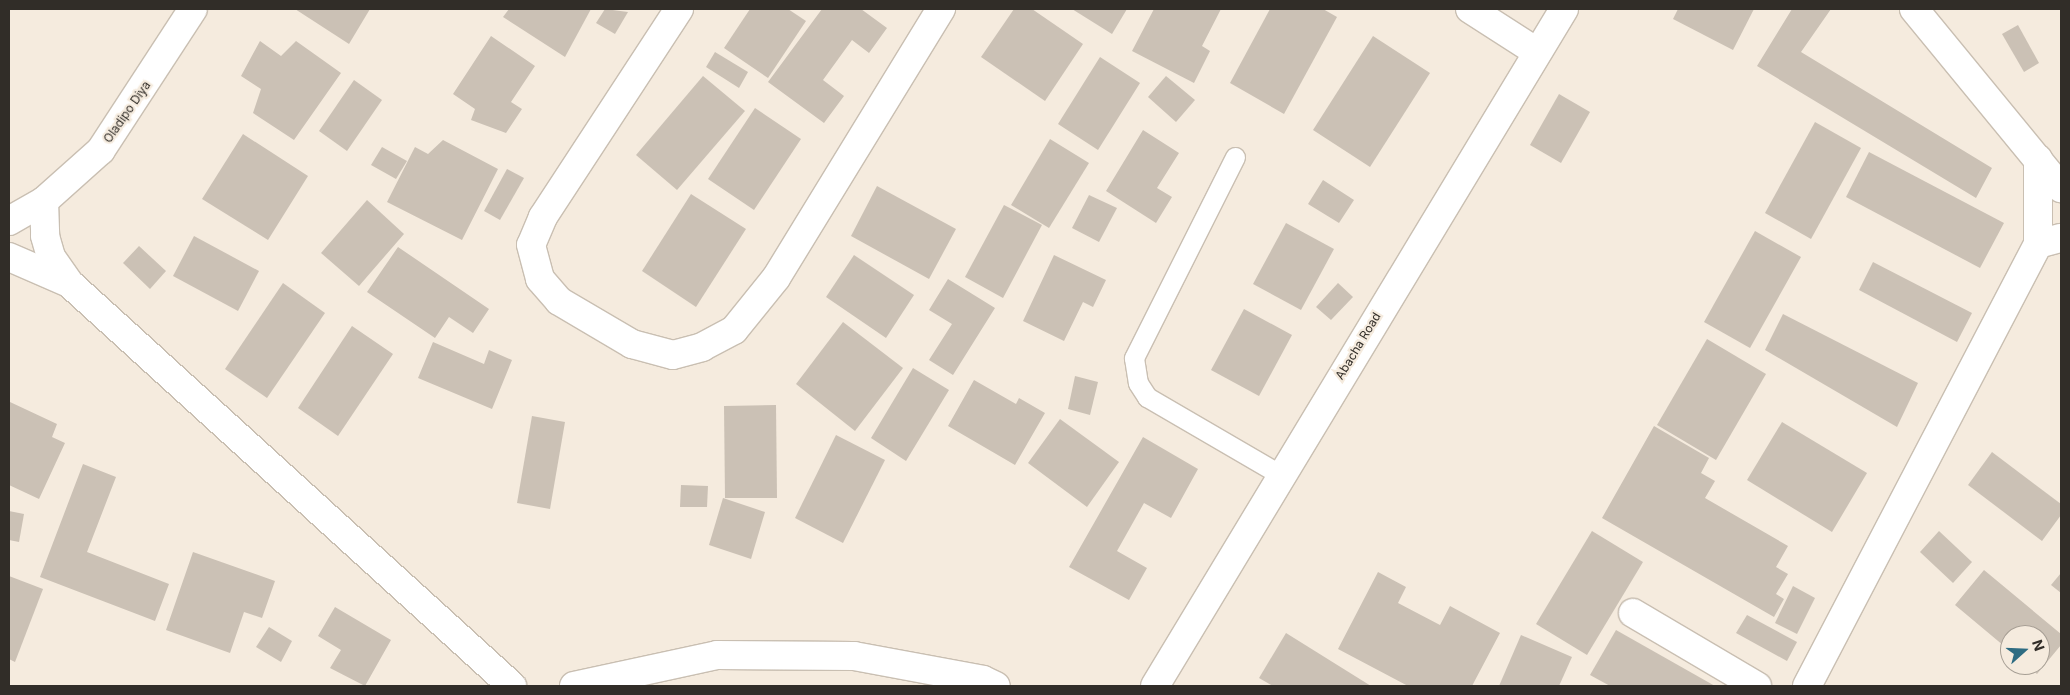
<!DOCTYPE html>
<style>
body{margin:0}
#map{position:relative;width:2070px;height:695px;overflow:hidden;background:#f5ebde;font-family:Inter,sans-serif}
div>[style]{position:absolute}
.building>*{inset:0;background:#cbc1b5}
.roads{filter:drop-shadow(1px 0 #c9bfb2) drop-shadow(-1px 0 #c9bfb2) drop-shadow(0 1px #c9bfb2) drop-shadow(0 -1px #c9bfb2)}
.lane>*{height:19px;margin:-9.5px;padding:0 9.5px;transform-origin:9.5px;border-radius:9.5px;background:#fff}
.street>*{height:28px;margin:-14px;padding:0 14px;transform-origin:14px;border-radius:14px;background:#fff}
.secondary>*{height:28px;margin:-14px;padding:0 14px;transform-origin:14px;border-radius:14px;background:#fff}
span{translate:-50% -50%;white-space:nowrap;text-align:center;line-height:1.15;-webkit-text-stroke:4.5px #f5ebde;paint-order:stroke}
.street-label{font-size:12px;color:#312d28}
.frame{position:absolute;inset:0;border:10px solid #312d28;pointer-events:none}
.north{position:absolute;left:2000px;top:625px;width:50px;height:50px;box-sizing:border-box;background:#f5ebde;border:1px solid #a79f95;border-radius:50%;rotate:70deg;font-size:14px;font-weight:700;line-height:20px;text-align:center;color:#312d28}
.north::after{content:'';display:block;margin:auto;width:18px;height:22px;background:#2e6c82;clip-path:polygon(50% 0,100% 100%,50% 72%,0 100%)}
</style>
<div id="map">
<div class="building">
<i style="clip-path:polygon(295px 9px,370px 9px,349px 44px)"></i>
<i style="clip-path:polygon(509px 9px,591px 9px,565px 57px,503px 17px)"></i>
<i style="clip-path:polygon(605px 9px,628px 12px,615px 34px,596px 23px)"></i>
<i style="clip-path:polygon(750px 9px,788px 9px,806px 21px,768px 78px,724px 48px)"></i>
<i style="clip-path:polygon(822px 9px,861px 9px,887px 28px,869px 53px,852px 40px,823px 80px,844px 96px,824px 123px,768px 82px)"></i>
<i style="clip-path:polygon(1014px 9px,1032px 9px,1083px 44px,1045px 101px,981px 57px)"></i>
<i style="clip-path:polygon(1072px 9px,1127px 9px,1112px 34px)"></i>
<i style="clip-path:polygon(1154px 9px,1221px 9px,1202px 46px,1210px 51px,1194px 83px,1132px 51px)"></i>
<i style="clip-path:polygon(1270px 9px,1323px 9px,1337px 17px,1284px 114px,1230px 83px)"></i>
<i style="clip-path:polygon(1678px 9px,1754px 9px,1733px 50px,1673px 19px)"></i>
<i style="clip-path:polygon(1792px 9px,1831px 9px,1801px 52px,1992px 168px,1976px 198px,1757px 66px)"></i>
<i style="clip-path:polygon(2018px 25px,2039px 63px,2024px 72px,2002px 34px)"></i>
<i style="clip-path:polygon(491px 36px,535px 66px,511px 102px,522px 109px,506px 133px,471px 120px,475px 109px,453px 94px)"></i>
<i style="clip-path:polygon(1373px 36px,1430px 73px,1370px 167px,1313px 130px)"></i>
<i style="clip-path:polygon(260px 41px,281px 56px,296px 41px,341px 73px,294px 140px,253px 113px,261px 89px,241px 76px)"></i>
<i style="clip-path:polygon(715px 52px,748px 72px,739px 88px,706px 67px)"></i>
<i style="clip-path:polygon(1100px 57px,1140px 83px,1098px 150px,1058px 124px)"></i>
<i style="clip-path:polygon(703px 76px,745px 111px,677px 190px,636px 155px)"></i>
<i style="clip-path:polygon(1166px 76px,1195px 100px,1176px 122px,1148px 97px)"></i>
<i style="clip-path:polygon(354px 80px,382px 100px,347px 151px,319px 131px)"></i>
<i style="clip-path:polygon(1559px 94px,1590px 112px,1561px 163px,1530px 145px)"></i>
<i style="clip-path:polygon(755px 108px,801px 139px,754px 210px,708px 179px)"></i>
<i style="clip-path:polygon(1815px 122px,1861px 148px,1811px 239px,1765px 213px)"></i>
<i style="clip-path:polygon(1143px 130px,1179px 153px,1157px 188px,1172px 197px,1156px 223px,1106px 191px)"></i>
<i style="clip-path:polygon(243px 134px,308px 176px,268px 240px,202px 199px)"></i>
<i style="clip-path:polygon(1050px 139px,1089px 163px,1049px 228px,1011px 205px)"></i>
<i style="clip-path:polygon(443px 140px,498px 169px,462px 240px,387px 202px,415px 147px,428px 154px)"></i>
<i style="clip-path:polygon(382px 147px,407px 161px,396px 179px,371px 165px)"></i>
<i style="clip-path:polygon(1869px 152px,2004px 223px,1980px 268px,1846px 197px)"></i>
<i style="clip-path:polygon(507px 169px,524px 178px,500px 220px,484px 211px)"></i>
<i style="clip-path:polygon(1323px 180px,1354px 200px,1339px 223px,1308px 204px)"></i>
<i style="clip-path:polygon(877px 186px,956px 229px,929px 279px,851px 236px)"></i>
<i style="clip-path:polygon(691px 194px,746px 229px,696px 307px,642px 271px)"></i>
<i style="clip-path:polygon(1089px 195px,1117px 208px,1099px 242px,1072px 228px)"></i>
<i style="clip-path:polygon(367px 200px,404px 234px,359px 286px,321px 253px)"></i>
<i style="clip-path:polygon(1004px 205px,1042px 225px,1003px 298px,965px 277px)"></i>
<i style="clip-path:polygon(1286px 223px,1334px 249px,1301px 310px,1253px 284px)"></i>
<i style="clip-path:polygon(1755px 231px,1801px 257px,1750px 348px,1704px 322px)"></i>
<i style="clip-path:polygon(194px 236px,259px 271px,238px 311px,173px 276px)"></i>
<i style="clip-path:polygon(139px 246px,166px 271px,150px 289px,123px 263px)"></i>
<i style="clip-path:polygon(398px 247px,489px 309px,473px 333px,449px 317px,435px 338px,367px 292px)"></i>
<i style="clip-path:polygon(854px 255px,914px 295px,886px 338px,826px 297px)"></i>
<i style="clip-path:polygon(1054px 255px,1106px 280px,1093px 307px,1083px 302px,1064px 341px,1023px 321px)"></i>
<i style="clip-path:polygon(1873px 262px,1972px 313px,1957px 342px,1859px 290px)"></i>
<i style="clip-path:polygon(948px 279px,995px 308px,953px 375px,929px 360px,952px 324px,929px 310px)"></i>
<i style="clip-path:polygon(283px 283px,325px 313px,267px 398px,225px 369px)"></i>
<i style="clip-path:polygon(1338px 283px,1353px 297px,1331px 320px,1316px 307px)"></i>
<i style="clip-path:polygon(1244px 309px,1292px 335px,1259px 396px,1211px 370px)"></i>
<i style="clip-path:polygon(1783px 314px,1918px 383px,1897px 427px,1765px 350px)"></i>
<i style="clip-path:polygon(843px 322px,903px 368px,855px 431px,796px 384px)"></i>
<i style="clip-path:polygon(352px 326px,393px 354px,338px 436px,298px 408px)"></i>
<i style="clip-path:polygon(1707px 339px,1766px 374px,1716px 460px,1657px 425px)"></i>
<i style="clip-path:polygon(433px 342px,484px 364px,489px 350px,512px 360px,492px 409px,418px 378px)"></i>
<i style="clip-path:polygon(913px 368px,949px 390px,906px 461px,871px 438px)"></i>
<i style="clip-path:polygon(1075px 376px,1098px 382px,1090px 415px,1068px 409px)"></i>
<i style="clip-path:polygon(974px 380px,1016px 404px,1019px 398px,1045px 413px,1015px 465px,948px 426px)"></i>
<i style="clip-path:polygon(10px 402px,57px 424px,52px 437px,65px 443px,39px 499px,9px 485px)"></i>
<i style="clip-path:polygon(776px 405px,777px 498px,725px 498px,724px 406px)"></i>
<i style="clip-path:polygon(532px 416px,565px 422px,550px 509px,517px 503px)"></i>
<i style="clip-path:polygon(1060px 419px,1119px 462px,1087px 507px,1028px 463px)"></i>
<i style="clip-path:polygon(1782px 422px,1867px 473px,1832px 532px,1747px 480px)"></i>
<i style="clip-path:polygon(1654px 426px,1709px 458px,1701px 473px,1715px 481px,1705px 498px,1788px 546px,1776px 567px,1788px 574px,1776px 594px,1784px 599px,1774px 617px,1602px 518px)"></i>
<i style="clip-path:polygon(836px 435px,885px 460px,843px 543px,795px 518px)"></i>
<i style="clip-path:polygon(1143px 437px,1198px 469px,1171px 518px,1144px 503px,1117px 551px,1147px 568px,1129px 600px,1069px 567px)"></i>
<i style="clip-path:polygon(1992px 452px,2061px 504px,2061px 515px,2042px 541px,1968px 485px)"></i>
<i style="clip-path:polygon(83px 464px,116px 477px,87px 552px,169px 584px,155px 621px,40px 577px)"></i>
<i style="clip-path:polygon(681px 485px,708px 486px,707px 507px,680px 507px)"></i>
<i style="clip-path:polygon(723px 498px,765px 512px,751px 559px,709px 545px)"></i>
<i style="clip-path:polygon(9px 511px,24px 514px,19px 542px,9px 540px)"></i>
<i style="clip-path:polygon(1592px 531px,1643px 562px,1587px 655px,1536px 624px)"></i>
<i style="clip-path:polygon(1939px 531px,1972px 562px,1953px 583px,1920px 552px)"></i>
<i style="clip-path:polygon(193px 552px,275px 581px,262px 618px,244px 612px,230px 653px,166px 630px)"></i>
<i style="clip-path:polygon(1984px 570px,2061px 634px,2061px 645px,2037px 674px,2026px 665px,2040px 665px,2040px 635px,2010px 635px,2010px 651px,1955px 605px)"></i>
<i style="clip-path:polygon(1378px 572px,1406px 587px,1398px 603px,1440px 625px,1450px 606px,1500px 633px,1472px 686px,1408px 686px,1338px 649px)"></i>
<i style="clip-path:polygon(2061px 573px,2061px 593px,2051px 585px)"></i>
<i style="clip-path:polygon(9px 576px,43px 589px,15px 662px,9px 659px)"></i>
<i style="clip-path:polygon(1793px 586px,1815px 598px,1797px 634px,1775px 623px)"></i>
<i style="clip-path:polygon(335px 607px,391px 640px,365px 686px,330px 668px,341px 650px,318px 636px)"></i>
<i style="clip-path:polygon(1747px 615px,1797px 642px,1787px 661px,1736px 633px)"></i>
<i style="clip-path:polygon(269px 627px,292px 641px,281px 662px,256px 647px)"></i>
<i style="clip-path:polygon(1616px 630px,1715px 686px,1610px 686px,1590px 675px)"></i>
<i style="clip-path:polygon(1286px 633px,1371px 686px,1273px 686px,1259px 678px)"></i>
<i style="clip-path:polygon(1521px 635px,1572px 657px,1559px 686px,1499px 686px)"></i>
</div>
<div class="roads">
<div class="lane">
<i style="left:1235px;top:157px;width:225px;rotate:116.7deg"></i>
<i style="left:1134px;top:358px;width:25px;rotate:81deg"></i>
<i style="left:1138px;top:383px;width:17px;rotate:57deg"></i>
<i style="left:1147px;top:397px;width:155px;rotate:30.2deg"></i>
</div>
<div class="street">
<i style="left:679px;top:9px;width:249px;rotate:123.2deg"></i>
<i style="left:543px;top:217px;width:30px;rotate:113deg"></i>
<i style="left:531px;top:245px;width:35px;rotate:75deg"></i>
<i style="left:540px;top:279px;width:29px;rotate:49deg"></i>
<i style="left:559px;top:301px;width:85px;rotate:30.5deg"></i>
<i style="left:632px;top:344px;width:42px;rotate:15deg"></i>
<i style="left:673px;top:355px;width:30px;rotate:-15deg"></i>
<i style="left:702px;top:347px;width:36px;rotate:-28deg"></i>
<i style="left:734px;top:330px;width:67px;rotate:-51.1deg"></i>
<i style="left:776px;top:278px;width:316px;rotate:-58.5deg"></i>
<i style="left:1470px;top:9px;width:80px;rotate:32.7deg"></i>
<i style="left:1914px;top:9px;width:232px;rotate:50.6deg"></i>
<i style="left:2038px;top:159px;width:85px;rotate:90deg"></i>
<i style="left:44px;top:201px;width:35px;rotate:88deg"></i>
<i style="left:45px;top:236px;width:22px;rotate:74deg"></i>
<i style="left:51px;top:257px;width:32px;rotate:55deg"></i>
<i style="left:9px;top:221px;width:40px;rotate:-29.7deg"></i>
<i style="left:44px;top:201px;width:76px;rotate:-41.8deg"></i>
<i style="left:101px;top:150px;width:168px;rotate:-56.9deg"></i>
<i style="left:9px;top:257px;width:65px;rotate:23.4deg"></i>
<i style="left:69px;top:283px;width:599px;rotate:42.29deg"></i>
<i style="left:1633px;top:613px;width:144px;rotate:30.5deg"></i>
<i style="left:1807px;top:686px;width:499px;rotate:-62.4deg"></i>
<i style="left:2038px;top:244px;width:24px;rotate:-15deg"></i>
</div>
<div class="secondary">
<i style="left:574px;top:686px;width:146px;rotate:-12.2deg"></i>
<i style="left:717px;top:655px;width:137px;rotate:0.4deg"></i>
<i style="left:854px;top:656px;width:131px;rotate:10.5deg"></i>
<i style="left:983px;top:680px;width:14px;rotate:25deg"></i>
<i style="left:1155px;top:686px;width:791px;rotate:-58.86deg"></i>
</div>
</div>
<div class="street-label">
<span style="left:127px;top:112px;rotate:-55deg">Oladipo Diya</span>
<span style="left:1358px;top:346px;rotate:-59deg">Abacha Road</span>
</div>
<div class="frame"></div>
<div class="north">N</div>
</div>
